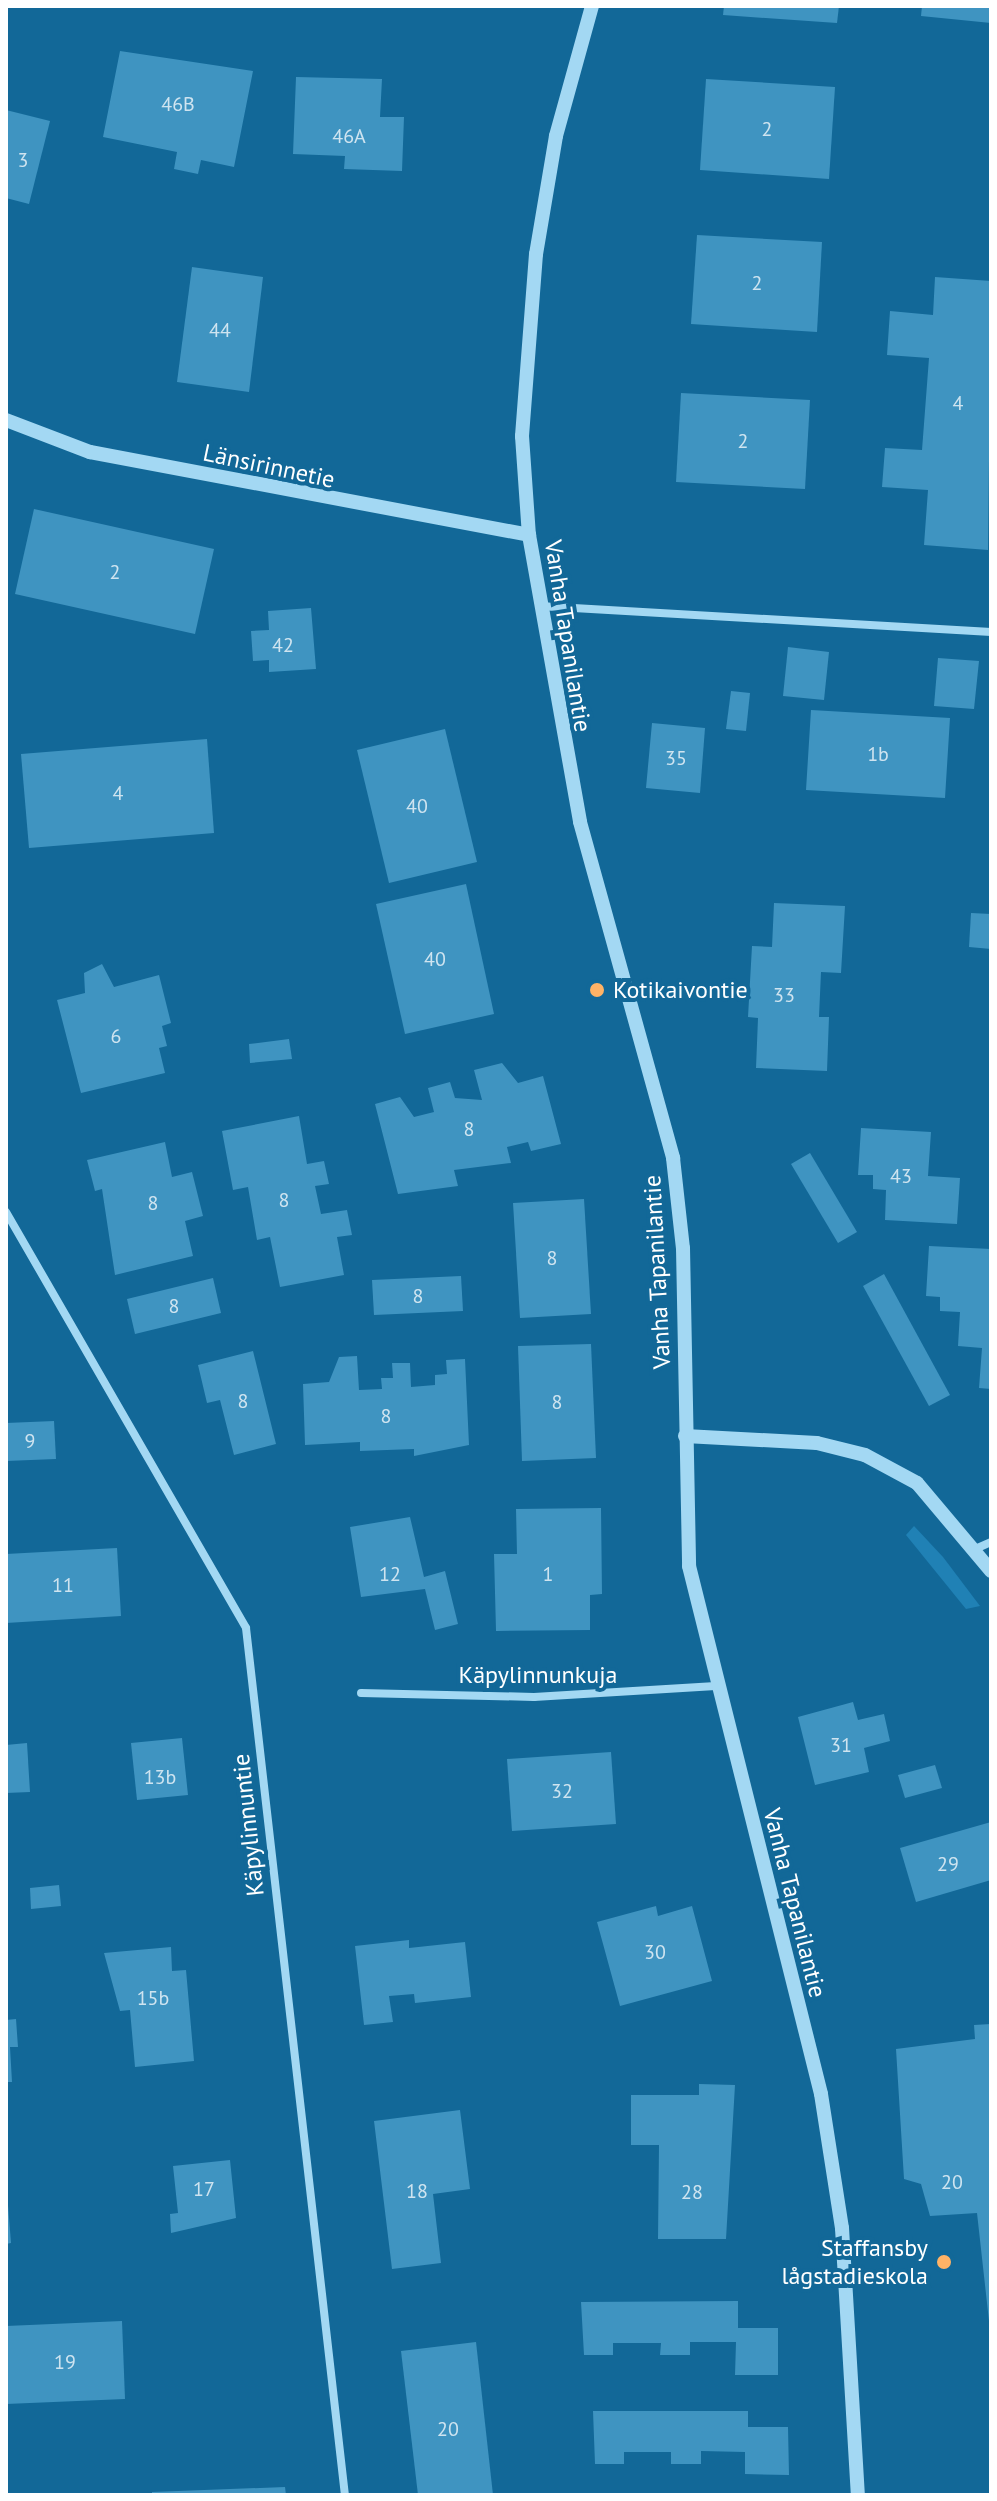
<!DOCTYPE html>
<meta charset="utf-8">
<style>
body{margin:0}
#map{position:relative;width:997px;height:2501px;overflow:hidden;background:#126898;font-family:"PT Sans",sans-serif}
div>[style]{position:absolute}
.green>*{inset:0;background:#2081b5}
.building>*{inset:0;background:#3f94c1}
.minor>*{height:8px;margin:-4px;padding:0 4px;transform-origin:4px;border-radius:4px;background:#a3d8f3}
.tertiary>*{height:14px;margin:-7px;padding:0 7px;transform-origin:7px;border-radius:7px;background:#a3d8f3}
.dots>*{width:22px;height:22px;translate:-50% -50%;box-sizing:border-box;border:4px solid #126898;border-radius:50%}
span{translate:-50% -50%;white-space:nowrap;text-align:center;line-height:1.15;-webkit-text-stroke:8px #126898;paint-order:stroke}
.number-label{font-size:20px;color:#cfe4f0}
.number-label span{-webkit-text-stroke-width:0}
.street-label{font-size:24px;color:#fff}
.poi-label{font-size:24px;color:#fff}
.left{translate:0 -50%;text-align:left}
.right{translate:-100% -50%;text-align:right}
.frame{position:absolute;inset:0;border:8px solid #fff;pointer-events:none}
</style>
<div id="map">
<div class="green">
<i style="clip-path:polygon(914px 1526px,943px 1557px,980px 1606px,966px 1609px,906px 1535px)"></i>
</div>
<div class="building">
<i style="clip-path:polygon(724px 6px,839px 6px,837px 23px,723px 15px)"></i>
<i style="clip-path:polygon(922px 6px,991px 6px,991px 23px,921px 16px)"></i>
<i style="clip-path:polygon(120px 51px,253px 71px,234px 167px,201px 160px,198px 174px,174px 169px,177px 152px,103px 137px)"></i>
<i style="clip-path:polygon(296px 77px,382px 79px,380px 117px,404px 117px,402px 171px,344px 169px,345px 156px,293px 154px)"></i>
<i style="clip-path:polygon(706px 79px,835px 87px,829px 179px,700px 170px)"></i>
<i style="clip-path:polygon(6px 110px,50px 121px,29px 204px,6px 198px)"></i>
<i style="clip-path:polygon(697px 235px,822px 242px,817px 332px,691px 324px)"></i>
<i style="clip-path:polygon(192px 267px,263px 277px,249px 392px,177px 382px)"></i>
<i style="clip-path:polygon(935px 277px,991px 281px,988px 550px,924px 545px,928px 490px,882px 487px,885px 448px,922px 450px,929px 358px,887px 355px,890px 311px,933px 315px)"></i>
<i style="clip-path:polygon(681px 393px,810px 400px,805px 489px,676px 482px)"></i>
<i style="clip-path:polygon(34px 509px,214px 549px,195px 634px,15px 594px)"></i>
<i style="clip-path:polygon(311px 608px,316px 669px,269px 672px,269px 660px,253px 661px,251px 631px,269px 630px,268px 611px)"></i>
<i style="clip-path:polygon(788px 647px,829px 652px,824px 700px,783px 696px)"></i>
<i style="clip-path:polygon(938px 658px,979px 661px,974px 709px,934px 706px)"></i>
<i style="clip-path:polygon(731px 691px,750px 693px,746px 731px,726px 729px)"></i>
<i style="clip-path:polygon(811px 710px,950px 718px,945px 798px,806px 790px)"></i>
<i style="clip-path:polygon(652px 723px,705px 728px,700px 793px,646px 788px)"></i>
<i style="clip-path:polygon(445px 729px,477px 862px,389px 883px,357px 750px)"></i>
<i style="clip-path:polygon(207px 739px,214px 833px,29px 848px,21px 754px)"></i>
<i style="clip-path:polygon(466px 884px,494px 1014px,405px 1034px,376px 904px)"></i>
<i style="clip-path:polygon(774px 903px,845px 906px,841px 973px,821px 972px,819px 1017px,829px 1017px,827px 1071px,756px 1068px,758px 1018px,748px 1017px,752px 946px,772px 947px)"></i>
<i style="clip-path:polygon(971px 913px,991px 914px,991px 949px,969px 947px)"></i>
<i style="clip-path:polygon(102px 964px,114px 987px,159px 975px,171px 1023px,162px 1026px,167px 1046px,159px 1048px,165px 1073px,81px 1093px,57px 1000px,85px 993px,84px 973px)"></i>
<i style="clip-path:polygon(289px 1039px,292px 1059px,250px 1063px,249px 1044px)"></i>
<i style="clip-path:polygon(502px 1063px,518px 1083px,543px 1076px,561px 1144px,531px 1151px,528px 1142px,507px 1147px,511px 1163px,454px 1170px,458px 1186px,398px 1194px,375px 1104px,400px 1097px,414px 1117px,434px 1112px,428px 1088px,450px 1082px,455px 1098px,482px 1100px,474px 1070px)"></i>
<i style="clip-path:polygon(299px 1116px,307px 1164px,324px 1161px,329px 1184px,315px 1186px,321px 1214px,347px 1210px,352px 1235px,337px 1237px,344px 1275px,280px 1287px,270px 1237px,257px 1240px,248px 1187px,233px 1190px,222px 1131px)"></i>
<i style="clip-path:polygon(861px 1128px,931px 1132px,928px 1176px,960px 1178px,957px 1224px,885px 1220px,886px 1190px,873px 1189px,873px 1175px,858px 1175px)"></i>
<i style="clip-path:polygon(165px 1142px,172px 1177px,192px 1172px,203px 1216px,185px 1221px,193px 1256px,115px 1275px,102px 1189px,95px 1191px,87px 1160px)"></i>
<i style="clip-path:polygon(810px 1153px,857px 1232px,838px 1243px,791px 1164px)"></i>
<i style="clip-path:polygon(584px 1199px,591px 1314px,520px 1318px,513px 1203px)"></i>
<i style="clip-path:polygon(929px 1246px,991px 1249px,991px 1389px,979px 1388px,982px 1348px,958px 1346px,960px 1312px,940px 1311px,940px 1297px,926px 1296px)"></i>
<i style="clip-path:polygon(884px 1274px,950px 1395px,929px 1406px,863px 1286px)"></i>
<i style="clip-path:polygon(461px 1276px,463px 1311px,374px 1315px,372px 1280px)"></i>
<i style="clip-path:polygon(213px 1278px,221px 1313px,135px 1334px,127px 1299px)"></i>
<i style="clip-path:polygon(591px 1344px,596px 1458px,522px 1461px,518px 1346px)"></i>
<i style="clip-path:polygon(253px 1351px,276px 1444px,234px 1455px,220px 1400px,207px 1403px,198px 1365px)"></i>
<i style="clip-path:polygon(357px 1356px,359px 1390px,382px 1389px,381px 1378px,393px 1378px,392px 1363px,410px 1363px,411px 1387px,435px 1385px,435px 1375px,447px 1374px,446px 1360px,465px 1359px,469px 1445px,414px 1456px,414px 1449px,360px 1451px,360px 1442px,305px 1445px,303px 1384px,329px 1382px,339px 1357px)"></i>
<i style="clip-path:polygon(54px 1421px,56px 1459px,6px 1461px,6px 1423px)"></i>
<i style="clip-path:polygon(601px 1508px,602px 1594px,590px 1595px,590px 1630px,496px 1631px,494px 1554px,517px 1554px,516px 1509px)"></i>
<i style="clip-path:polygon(410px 1517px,424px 1577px,445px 1571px,458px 1624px,435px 1630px,425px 1589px,361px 1597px,350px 1527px)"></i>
<i style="clip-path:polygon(117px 1548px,121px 1616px,6px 1623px,6px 1554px)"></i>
<i style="clip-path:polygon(853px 1702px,858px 1720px,884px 1714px,890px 1741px,864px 1748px,869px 1772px,815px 1785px,798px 1717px)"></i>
<i style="clip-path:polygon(182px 1738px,188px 1795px,137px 1800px,131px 1743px)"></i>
<i style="clip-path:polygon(27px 1743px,30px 1792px,6px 1793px,6px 1745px)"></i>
<i style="clip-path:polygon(611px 1752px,616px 1824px,512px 1831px,507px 1759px)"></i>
<i style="clip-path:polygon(935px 1765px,942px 1788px,905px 1798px,898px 1775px)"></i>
<i style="clip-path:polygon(991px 1822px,991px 1880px,916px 1902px,900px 1848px)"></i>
<i style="clip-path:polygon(59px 1885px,61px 1906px,31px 1909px,30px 1888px)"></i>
<i style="clip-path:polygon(656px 1906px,658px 1916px,692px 1906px,712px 1981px,620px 2006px,597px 1922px)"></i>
<i style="clip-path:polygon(409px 1940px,409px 1948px,465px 1942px,471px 1997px,415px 2003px,414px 1994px,389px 1996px,393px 2022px,364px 2025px,355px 1946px)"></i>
<i style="clip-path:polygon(171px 1947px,172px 1971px,186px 1970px,194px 2061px,135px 2067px,130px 2010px,120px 2011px,104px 1953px)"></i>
<i style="clip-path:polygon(16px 2019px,18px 2047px,10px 2047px,12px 2082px,6px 2082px,6px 2020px)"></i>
<i style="clip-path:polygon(991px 2024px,991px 2321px,989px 2321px,977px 2213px,930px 2216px,921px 2184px,904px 2179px,896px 2049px,975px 2039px,974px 2025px)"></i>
<i style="clip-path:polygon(699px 2084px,735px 2085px,726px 2239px,658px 2239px,659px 2145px,631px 2145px,631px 2095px,699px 2095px)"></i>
<i style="clip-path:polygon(460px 2110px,470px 2189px,433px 2194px,441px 2263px,392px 2269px,374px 2121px)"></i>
<i style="clip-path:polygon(230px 2160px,236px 2218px,171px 2233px,170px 2214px,178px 2213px,173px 2166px)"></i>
<i style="clip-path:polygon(6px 2180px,11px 2243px,6px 2244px)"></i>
<i style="clip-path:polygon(738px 2301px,738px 2328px,778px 2328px,778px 2375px,735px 2375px,736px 2342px,690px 2342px,690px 2355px,660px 2355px,661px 2343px,613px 2343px,613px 2355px,584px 2355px,581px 2302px)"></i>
<i style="clip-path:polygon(122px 2321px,125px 2399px,6px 2404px,6px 2326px)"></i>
<i style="clip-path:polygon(476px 2342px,493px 2495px,418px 2495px,401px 2351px)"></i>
<i style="clip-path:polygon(593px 2411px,748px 2411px,748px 2427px,788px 2427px,789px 2475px,745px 2474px,745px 2452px,701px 2451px,701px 2464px,671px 2464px,671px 2452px,624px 2452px,624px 2464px,595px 2464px)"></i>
<i style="clip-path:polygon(285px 2487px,286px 2495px,152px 2495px,152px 2492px)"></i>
</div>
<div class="minor">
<i style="left:539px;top:606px;width:453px;rotate:3.3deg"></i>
<i style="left:6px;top:1212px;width:480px;rotate:60deg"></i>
<i style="left:246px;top:1628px;width:873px;rotate:83.49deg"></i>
<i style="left:973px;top:1550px;width:20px;rotate:-24deg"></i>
<i style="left:361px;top:1693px;width:173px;rotate:1.3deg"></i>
<i style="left:534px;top:1697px;width:182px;rotate:-3.5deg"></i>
</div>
<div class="tertiary">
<i style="left:592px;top:6px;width:135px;rotate:105.5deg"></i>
<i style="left:556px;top:136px;width:120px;rotate:99.6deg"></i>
<i style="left:536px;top:254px;width:183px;rotate:94.4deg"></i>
<i style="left:522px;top:436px;width:99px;rotate:86deg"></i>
<i style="left:529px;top:535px;width:291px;rotate:79.9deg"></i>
<i style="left:580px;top:822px;width:349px;rotate:74.5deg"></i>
<i style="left:673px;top:1158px;width:91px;rotate:83.7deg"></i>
<i style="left:683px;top:1248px;width:318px;rotate:88.9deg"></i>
<i style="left:689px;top:1566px;width:544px;rotate:75.96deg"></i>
<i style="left:821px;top:2094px;width:136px;rotate:81.1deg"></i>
<i style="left:842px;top:2228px;width:267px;rotate:86.6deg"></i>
<i style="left:6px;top:420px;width:90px;rotate:20.9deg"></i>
<i style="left:90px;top:452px;width:447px;rotate:10.7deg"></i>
<i style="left:685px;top:1436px;width:132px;rotate:3deg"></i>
<i style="left:817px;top:1443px;width:49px;rotate:14deg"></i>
<i style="left:865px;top:1455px;width:59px;rotate:28.3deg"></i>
<i style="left:917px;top:1483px;width:115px;rotate:49.9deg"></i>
</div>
<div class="dots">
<i style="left:597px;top:990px;background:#ffb366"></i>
<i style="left:944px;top:2262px;background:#ffb366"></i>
</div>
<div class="number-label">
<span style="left:178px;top:104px">46B</span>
<span style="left:767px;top:129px">2</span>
<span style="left:349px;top:136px">46A</span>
<span style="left:23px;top:160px">3</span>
<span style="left:757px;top:283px">2</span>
<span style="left:220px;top:330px">44</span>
<span style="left:958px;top:403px">4</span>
<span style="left:743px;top:441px">2</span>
<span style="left:115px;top:572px">2</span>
<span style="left:283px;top:645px">42</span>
<span style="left:878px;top:754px">1b</span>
<span style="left:676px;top:758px">35</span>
<span style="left:118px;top:793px">4</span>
<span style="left:417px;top:806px">40</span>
<span style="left:435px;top:959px">40</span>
<span style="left:784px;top:995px">33</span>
<span style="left:116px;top:1036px">6</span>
<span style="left:469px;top:1129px">8</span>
<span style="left:901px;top:1176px">43</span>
<span style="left:284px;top:1200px">8</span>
<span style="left:153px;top:1203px">8</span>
<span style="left:552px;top:1258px">8</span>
<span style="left:418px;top:1296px">8</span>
<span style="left:174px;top:1306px">8</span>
<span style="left:243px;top:1401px">8</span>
<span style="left:557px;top:1402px">8</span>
<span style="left:386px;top:1416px">8</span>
<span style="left:30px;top:1441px">9</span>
<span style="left:390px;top:1574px">12</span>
<span style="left:548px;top:1574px">1</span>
<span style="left:63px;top:1585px">11</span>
<span style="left:841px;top:1745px">31</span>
<span style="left:160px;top:1777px">13b</span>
<span style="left:562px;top:1791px">32</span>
<span style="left:948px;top:1864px">29</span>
<span style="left:655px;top:1952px">30</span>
<span style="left:153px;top:1998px">15b</span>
<span style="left:952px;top:2182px">20</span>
<span style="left:204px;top:2189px">17</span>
<span style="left:417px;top:2191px">18</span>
<span style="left:692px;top:2192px">28</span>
<span style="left:65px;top:2362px">19</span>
<span style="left:448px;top:2429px">20</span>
</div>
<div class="street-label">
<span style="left:269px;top:466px;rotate:12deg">Länsirinnetie</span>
<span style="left:568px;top:636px;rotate:81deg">Vanha Tapanilantie</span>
<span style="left:657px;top:1272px;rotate:-93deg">Vanha Tapanilantie</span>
<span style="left:538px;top:1675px">Käpylinnunkuja</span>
<span style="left:248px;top:1825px;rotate:-96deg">Käpylinnuntie</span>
<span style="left:795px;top:1903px;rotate:76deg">Vanha Tapanilantie</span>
</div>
<div class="poi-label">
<span class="left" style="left:613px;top:990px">Kotikaivontie</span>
<span class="right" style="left:928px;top:2262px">Staffansby<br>lågstadieskola</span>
</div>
<div class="frame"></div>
</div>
